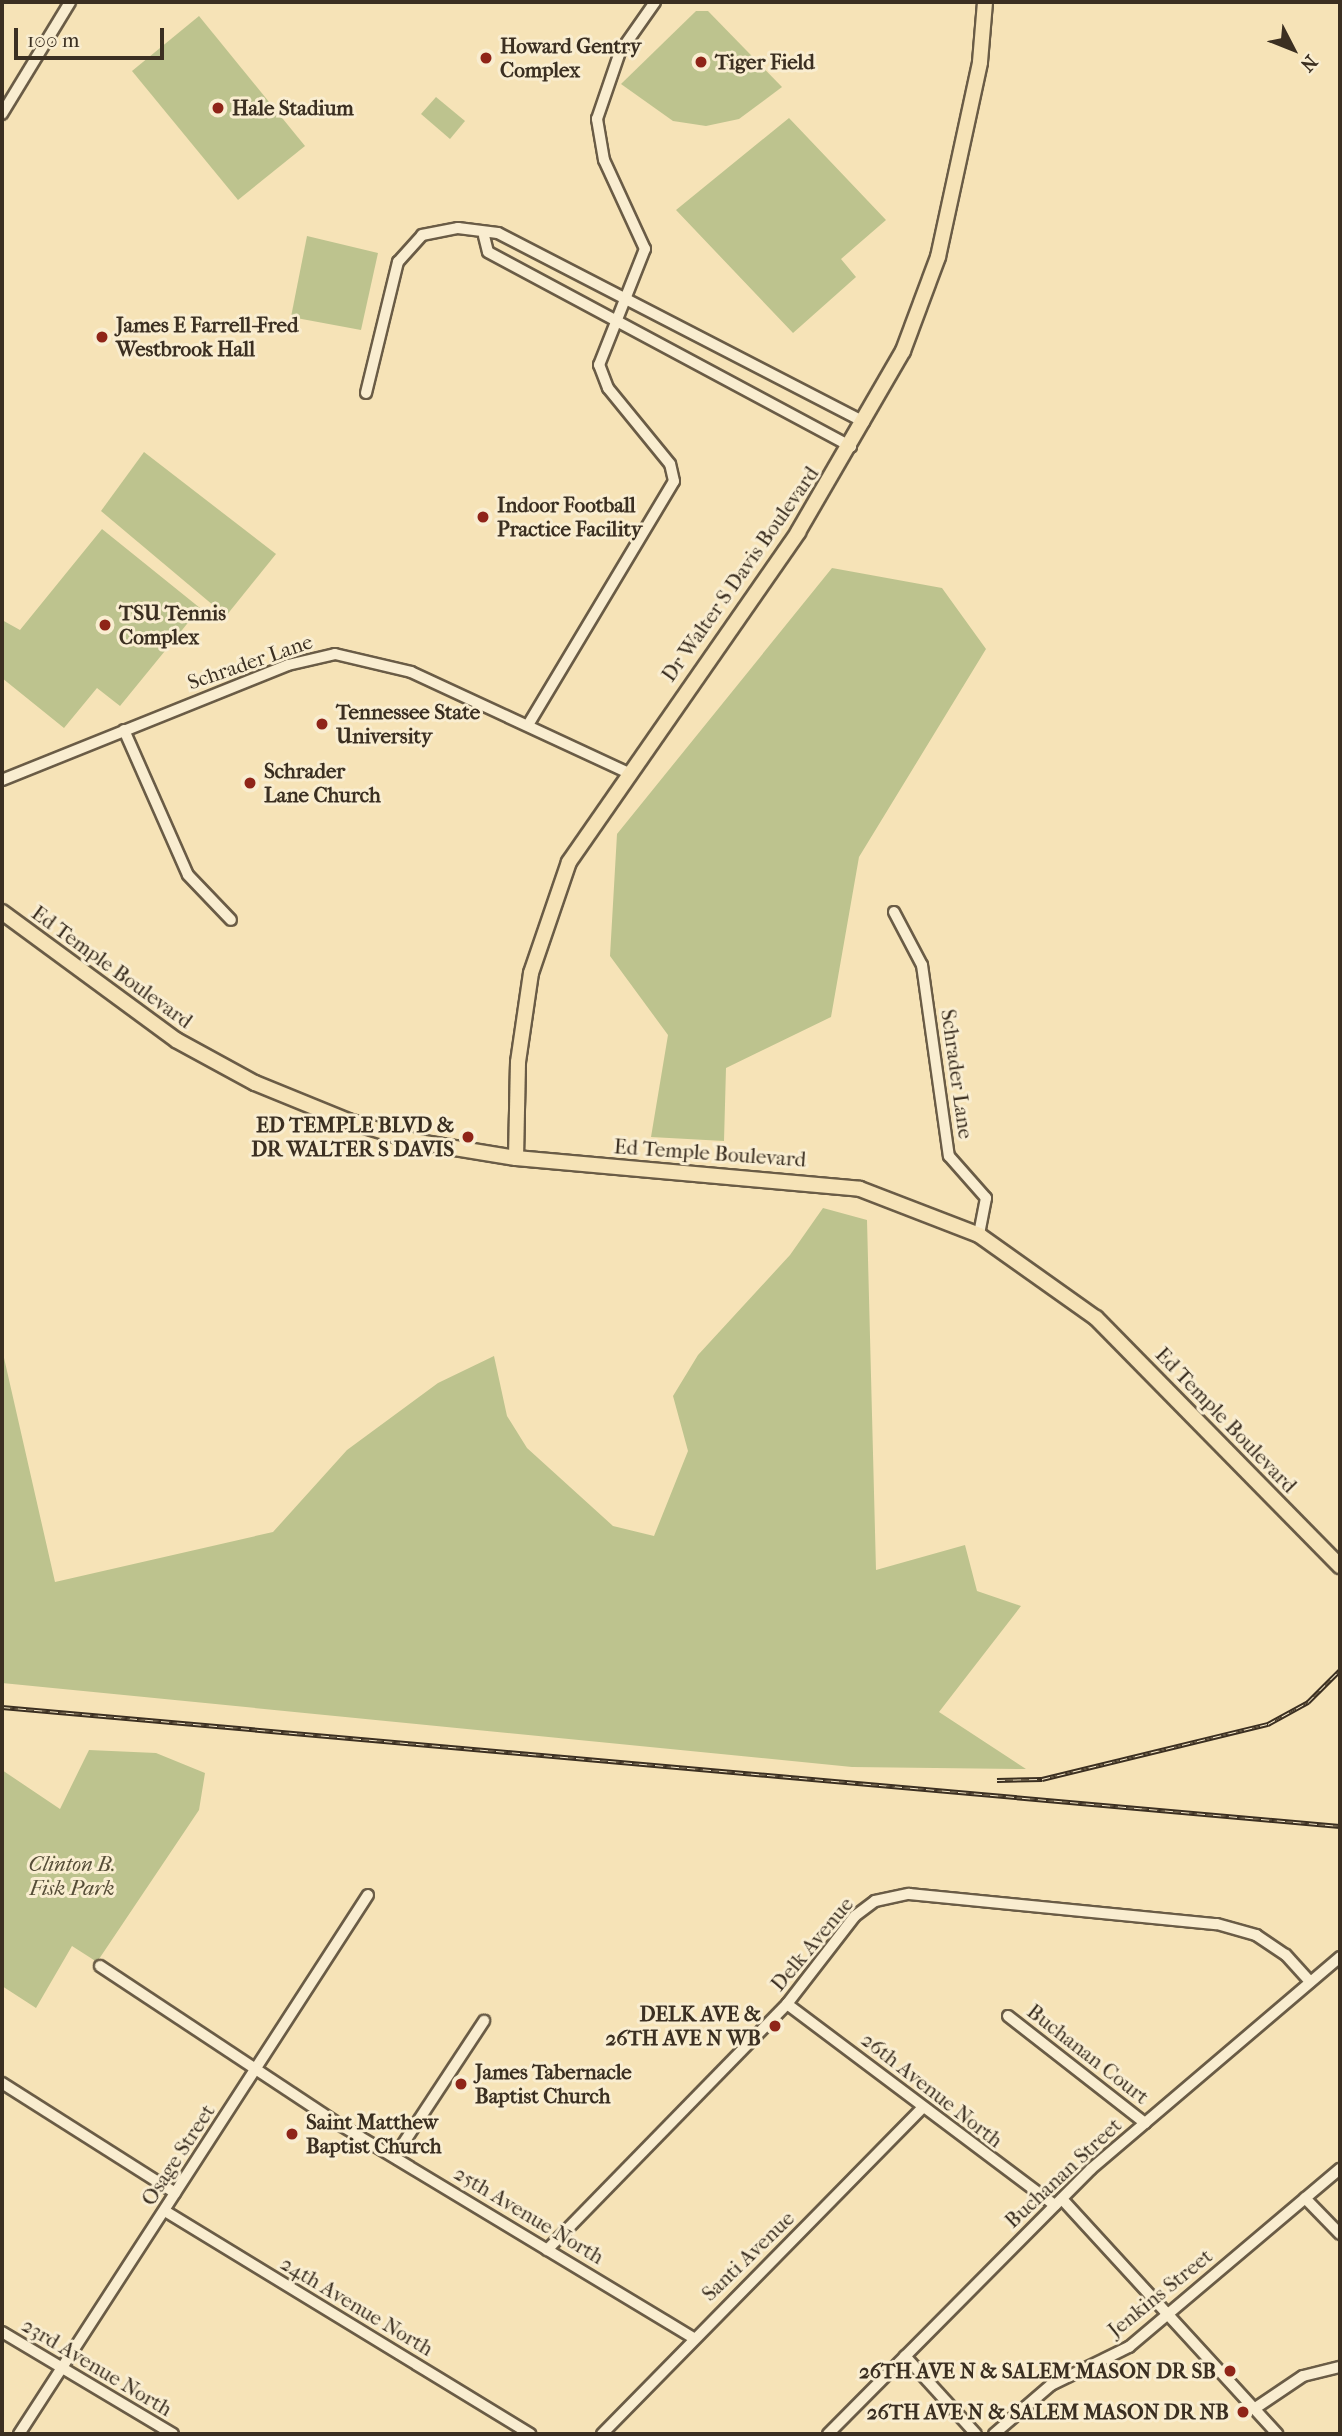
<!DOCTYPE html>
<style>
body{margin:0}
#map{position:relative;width:1342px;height:2436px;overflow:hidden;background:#f6e3b7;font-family:"IM FELL French Canon",serif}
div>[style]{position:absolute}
.green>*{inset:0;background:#bdc38e}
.roads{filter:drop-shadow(2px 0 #6a5c46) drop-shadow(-2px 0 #6a5c46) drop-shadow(0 2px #6a5c46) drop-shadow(0 -2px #6a5c46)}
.minor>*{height:10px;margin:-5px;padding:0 5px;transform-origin:5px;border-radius:5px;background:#f9edd0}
.major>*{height:14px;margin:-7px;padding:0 7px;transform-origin:7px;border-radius:7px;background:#f6e3b7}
.rail>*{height:5px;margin-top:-2.5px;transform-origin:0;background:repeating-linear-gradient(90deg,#f9edd0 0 8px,#3b2f21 0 16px);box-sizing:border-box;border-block:2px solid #3b2f21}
.dots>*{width:19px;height:19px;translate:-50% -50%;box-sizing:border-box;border:4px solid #f9edd0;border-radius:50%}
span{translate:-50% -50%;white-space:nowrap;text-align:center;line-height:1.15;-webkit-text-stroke:6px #f9edd0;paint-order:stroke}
.poi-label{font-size:21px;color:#3b2f21;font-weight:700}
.left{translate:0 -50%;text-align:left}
.right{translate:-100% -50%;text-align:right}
.street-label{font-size:21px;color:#3b2f21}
.park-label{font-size:21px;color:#554d37;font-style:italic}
.frame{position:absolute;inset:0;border:4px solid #3b2f21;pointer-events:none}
.north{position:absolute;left:1258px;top:14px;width:70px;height:70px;-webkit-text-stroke:5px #f9edd0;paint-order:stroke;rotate:132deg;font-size:19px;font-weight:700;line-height:28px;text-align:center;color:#3b2f21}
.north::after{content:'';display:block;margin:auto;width:24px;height:32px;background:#3b2f21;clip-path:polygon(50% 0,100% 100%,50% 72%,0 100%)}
.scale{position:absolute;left:14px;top:28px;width:150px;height:32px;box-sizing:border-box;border:4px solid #3b2f21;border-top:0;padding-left:9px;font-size:21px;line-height:24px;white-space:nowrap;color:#3b2f21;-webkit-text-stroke:5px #f9edd0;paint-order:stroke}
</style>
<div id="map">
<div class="green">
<i style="clip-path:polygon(696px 11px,708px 11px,782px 87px,739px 119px,706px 126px,673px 121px,621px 84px)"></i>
<i style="clip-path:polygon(199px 16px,305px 146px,238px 200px,132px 71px)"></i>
<i style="clip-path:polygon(436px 97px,465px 121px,450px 139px,421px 114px)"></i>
<i style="clip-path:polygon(789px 118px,886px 220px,841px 259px,856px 277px,793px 333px,676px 210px)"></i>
<i style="clip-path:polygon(307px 236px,378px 253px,361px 330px,291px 317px)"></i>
<i style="clip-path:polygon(144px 452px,276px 554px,226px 616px,101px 511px)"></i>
<i style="clip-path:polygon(102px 529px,200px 608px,120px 706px,97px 688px,64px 728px,2px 678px,2px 620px,20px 630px)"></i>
<i style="clip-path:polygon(832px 568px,942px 588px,986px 649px,859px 857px,831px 1017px,726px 1068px,724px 1141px,651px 1137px,668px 1035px,610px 956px,617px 834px)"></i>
<i style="clip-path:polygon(823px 1208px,867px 1220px,876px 1570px,965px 1545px,977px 1591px,1021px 1606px,939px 1712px,1026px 1769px,852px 1767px,2px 1683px,2px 1349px,55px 1582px,273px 1532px,347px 1450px,438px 1383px,494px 1356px,507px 1416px,527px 1448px,613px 1526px,654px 1536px,688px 1451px,673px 1396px,698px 1355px,790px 1255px)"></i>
<i style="clip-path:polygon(89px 1750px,156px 1753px,205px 1773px,199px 1810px,97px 1962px,72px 1946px,36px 2008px,2px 1986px,2px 1770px,60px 1809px)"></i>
</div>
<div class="roads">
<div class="minor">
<i style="left:2px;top:114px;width:131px;rotate:-58.7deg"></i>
<i style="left:484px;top:236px;width:16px;rotate:76deg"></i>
<i style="left:488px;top:252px;width:412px;rotate:28.2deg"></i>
<i style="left:366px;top:393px;width:135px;rotate:-76.3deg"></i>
<i style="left:398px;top:262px;width:36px;rotate:-48deg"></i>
<i style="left:422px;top:235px;width:37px;rotate:-11deg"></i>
<i style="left:458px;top:228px;width:40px;rotate:7.1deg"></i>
<i style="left:498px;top:233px;width:412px;rotate:27.3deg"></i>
<i style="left:528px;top:725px;width:284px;rotate:-59.1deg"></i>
<i style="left:674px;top:481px;width:17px;rotate:-103deg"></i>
<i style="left:670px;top:464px;width:98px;rotate:-129.2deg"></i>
<i style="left:608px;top:388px;width:25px;rotate:-111deg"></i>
<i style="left:599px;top:365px;width:125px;rotate:-68.4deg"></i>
<i style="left:645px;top:249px;width:98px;rotate:-114.7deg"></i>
<i style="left:604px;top:160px;width:42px;rotate:-99.7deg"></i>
<i style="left:597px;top:119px;width:71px;rotate:-71.1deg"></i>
<i style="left:620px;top:52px;width:61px;rotate:-55deg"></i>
<i style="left:124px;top:730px;width:158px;rotate:66.2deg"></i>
<i style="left:188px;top:875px;width:62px;rotate:46.3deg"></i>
<i style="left:2px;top:780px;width:308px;rotate:-21.9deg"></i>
<i style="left:288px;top:665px;width:48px;rotate:-13.2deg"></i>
<i style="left:335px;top:654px;width:78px;rotate:13.3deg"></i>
<i style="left:411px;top:672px;width:237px;rotate:24.9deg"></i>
<i style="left:894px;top:912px;width:60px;rotate:62.2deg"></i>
<i style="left:922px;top:965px;width:193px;rotate:82deg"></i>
<i style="left:949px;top:1156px;width:56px;rotate:48.6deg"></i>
<i style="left:986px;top:1198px;width:38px;rotate:101deg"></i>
<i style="left:100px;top:1966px;width:290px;rotate:33.5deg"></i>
<i style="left:342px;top:2126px;width:409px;rotate:31.1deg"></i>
<i style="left:787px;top:2004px;width:335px;rotate:36.9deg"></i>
<i style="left:1008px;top:2016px;width:174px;rotate:38deg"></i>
<i style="left:2px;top:2083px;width:205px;rotate:32.4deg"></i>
<i style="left:395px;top:2156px;width:162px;rotate:-56.6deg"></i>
<i style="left:1305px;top:2198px;width:50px;rotate:45.8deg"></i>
<i style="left:1062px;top:2199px;width:319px;rotate:47.5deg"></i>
<i style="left:165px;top:2211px;width:428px;rotate:31.4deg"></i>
<i style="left:547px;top:2250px;width:344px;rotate:-45.7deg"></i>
<i style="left:787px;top:2004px;width:111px;rotate:-52.3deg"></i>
<i style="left:855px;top:1916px;width:25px;rotate:-37deg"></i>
<i style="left:875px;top:1901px;width:35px;rotate:-12deg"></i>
<i style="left:909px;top:1894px;width:309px;rotate:5.6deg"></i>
<i style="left:1217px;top:1924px;width:41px;rotate:15.8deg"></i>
<i style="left:1256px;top:1935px;width:36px;rotate:34deg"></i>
<i style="left:1286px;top:1955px;width:36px;rotate:48deg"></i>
<i style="left:2px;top:2332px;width:199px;rotate:30.8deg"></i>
<i style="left:905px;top:2356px;width:105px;rotate:47.7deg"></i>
<i style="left:1254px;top:2409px;width:59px;rotate:-34deg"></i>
<i style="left:1303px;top:2376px;width:38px;rotate:-14deg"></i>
<i style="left:19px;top:2434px;width:642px;rotate:-57.08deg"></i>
<i style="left:602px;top:2434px;width:458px;rotate:-45.5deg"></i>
<i style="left:828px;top:2434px;width:373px;rotate:-45.2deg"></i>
<i style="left:1091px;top:2169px;width:327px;rotate:-40.4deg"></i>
<i style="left:994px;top:2434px;width:75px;rotate:-40.7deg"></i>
<i style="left:1051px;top:2385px;width:87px;rotate:-26deg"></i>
<i style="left:1129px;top:2347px;width:276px;rotate:-40.2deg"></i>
</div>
<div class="major">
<i style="left:2px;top:912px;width:216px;rotate:36.3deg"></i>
<i style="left:176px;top:1040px;width:90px;rotate:28.6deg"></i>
<i style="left:255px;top:1083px;width:100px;rotate:22.2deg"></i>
<i style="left:348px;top:1121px;width:73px;rotate:16.7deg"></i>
<i style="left:418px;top:1142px;width:99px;rotate:9.3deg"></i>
<i style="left:516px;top:1158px;width:345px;rotate:5.1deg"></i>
<i style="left:860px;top:1189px;width:128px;rotate:21.1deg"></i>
<i style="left:979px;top:1235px;width:143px;rotate:35.4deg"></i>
<i style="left:1096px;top:1318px;width:348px;rotate:45.5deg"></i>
<i style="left:516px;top:1158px;width:96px;rotate:-88.8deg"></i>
<i style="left:518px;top:1062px;width:90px;rotate:-81.7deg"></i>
<i style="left:531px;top:973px;width:117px;rotate:-71.1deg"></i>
<i style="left:569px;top:862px;width:402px;rotate:-55.2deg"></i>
<i style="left:798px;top:532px;width:209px;rotate:-59.9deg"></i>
<i style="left:903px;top:351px;width:100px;rotate:-69.6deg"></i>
<i style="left:938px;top:257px;width:199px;rotate:-77.8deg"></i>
<i style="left:980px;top:62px;width:60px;rotate:-85.2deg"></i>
</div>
</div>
<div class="rail">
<i style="left:2px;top:1707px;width:1343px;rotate:5.08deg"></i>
<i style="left:997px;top:1780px;width:45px;rotate:-1.3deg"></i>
<i style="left:1042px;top:1779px;width:233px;rotate:-13.7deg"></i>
<i style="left:1268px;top:1724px;width:46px;rotate:-28.8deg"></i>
<i style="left:1308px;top:1702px;width:45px;rotate:-45deg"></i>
</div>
<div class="dots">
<i style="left:486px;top:58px;background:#8f2418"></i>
<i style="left:701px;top:62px;background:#8f2418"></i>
<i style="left:218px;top:108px;background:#8f2418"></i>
<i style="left:102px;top:337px;background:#8f2418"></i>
<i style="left:483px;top:517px;background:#8f2418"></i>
<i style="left:105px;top:625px;background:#8f2418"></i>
<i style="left:322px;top:724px;background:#8f2418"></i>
<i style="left:250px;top:783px;background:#8f2418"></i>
<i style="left:468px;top:1137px;background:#8f2418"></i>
<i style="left:775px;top:2026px;background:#8f2418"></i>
<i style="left:461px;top:2084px;background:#8f2418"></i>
<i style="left:292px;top:2134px;background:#8f2418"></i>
<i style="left:1230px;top:2371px;background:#8f2418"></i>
<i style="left:1243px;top:2412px;background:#8f2418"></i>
</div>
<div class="poi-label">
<span class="left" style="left:500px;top:58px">Howard Gentry<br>Complex</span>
<span class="left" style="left:715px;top:62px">Tiger Field</span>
<span class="left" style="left:232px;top:108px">Hale Stadium</span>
<span class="left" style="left:116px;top:337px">James E Farrell-Fred<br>Westbrook Hall</span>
<span class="left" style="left:497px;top:517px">Indoor Football<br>Practice Facility</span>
<span class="left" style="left:119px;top:625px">TSU Tennis<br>Complex</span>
<span class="left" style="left:336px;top:724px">Tennessee State<br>University</span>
<span class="left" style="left:264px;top:783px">Schrader<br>Lane Church</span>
<span class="right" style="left:454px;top:1137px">ED TEMPLE BLVD &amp;<br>DR WALTER S DAVIS</span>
<span class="right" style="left:761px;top:2026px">DELK AVE &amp;<br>26TH AVE N WB</span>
<span class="left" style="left:475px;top:2084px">James Tabernacle<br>Baptist Church</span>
<span class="left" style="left:306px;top:2134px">Saint Matthew<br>Baptist Church</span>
<span class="right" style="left:1216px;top:2371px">26TH AVE N &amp; SALEM MASON DR SB</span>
<span class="right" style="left:1229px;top:2412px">26TH AVE N &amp; SALEM MASON DR NB</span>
</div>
<div class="street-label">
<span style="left:740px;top:574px;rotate:-55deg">Dr Walter S Davis Boulevard</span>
<span style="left:250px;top:662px;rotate:-19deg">Schrader Lane</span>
<span style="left:112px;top:967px;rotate:36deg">Ed Temple Boulevard</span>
<span style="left:957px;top:1074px;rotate:82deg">Schrader Lane</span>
<span style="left:710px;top:1153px;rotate:4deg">Ed Temple Boulevard</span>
<span style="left:1226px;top:1420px;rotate:46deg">Ed Temple Boulevard</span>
<span style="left:812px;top:1944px;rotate:-50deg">Delk Avenue</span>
<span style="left:1088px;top:2054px;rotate:38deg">Buchanan Court</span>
<span style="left:932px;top:2090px;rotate:38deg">26th Avenue North</span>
<span style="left:178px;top:2155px;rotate:-57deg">Osage Street</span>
<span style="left:1063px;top:2173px;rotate:-43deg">Buchanan Street</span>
<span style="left:529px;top:2215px;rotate:31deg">25th Avenue North</span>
<span style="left:748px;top:2256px;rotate:-44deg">Santi Avenue</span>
<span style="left:1160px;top:2293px;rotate:-39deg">Jenkins Street</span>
<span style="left:357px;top:2306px;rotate:31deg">24th Avenue North</span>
<span style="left:97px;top:2367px;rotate:31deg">23rd Avenue North</span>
</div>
<div class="park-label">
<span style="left:72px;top:1876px">Clinton B.<br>Fisk Park</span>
</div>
<div class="frame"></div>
<div class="north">N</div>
<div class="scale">100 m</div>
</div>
